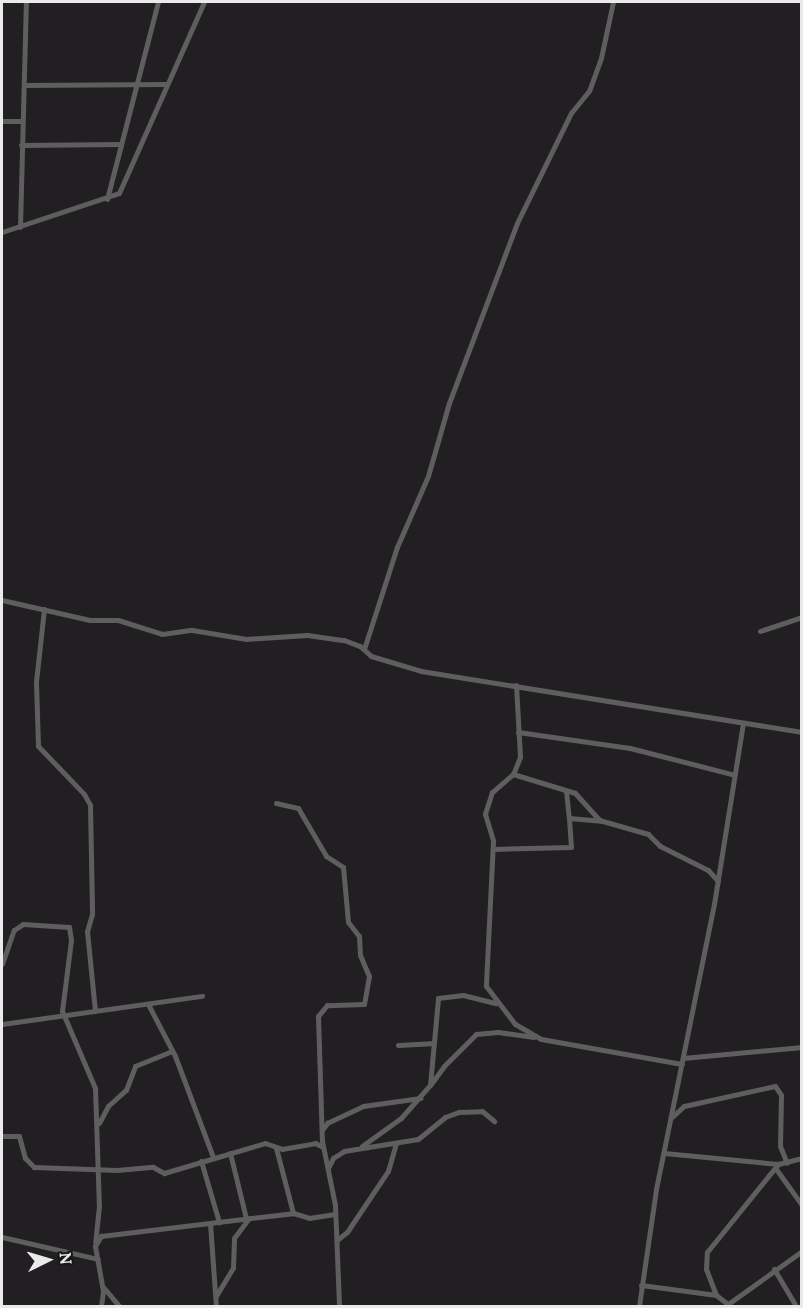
<!DOCTYPE html>
<style>
body{margin:0}
#map{position:relative;width:803px;height:1308px;overflow:hidden;background:#211f21;font-family:Lora,serif}
div>[style]{position:absolute}
.street>*{height:5px;margin:-2.5px;padding:0 2.5px;transform-origin:2.5px;border-radius:2.5px;background:#5f5e5f}
span{translate:-50% -50%;white-space:nowrap;text-align:center;line-height:1.15;-webkit-text-stroke:4.5px #171618;paint-order:stroke}
.frame{position:absolute;inset:0;border:3px solid #ebeaeb;pointer-events:none}
.north{position:absolute;left:18px;top:1230px;width:60px;height:60px;-webkit-text-stroke:4px #171618;paint-order:stroke;rotate:85deg;font-size:16px;font-weight:700;line-height:24px;text-align:center;color:#ebeaeb}
.north::after{content:'';display:block;margin:auto;width:21px;height:27px;background:#ebeaeb;clip-path:polygon(50% 0,100% 100%,50% 72%,0 100%)}
</style>
<div id="map">
<div class="street">
<i style="left:24px;top:85px;width:143px;rotate:-0.4deg"></i>
<i style="left:2px;top:121px;width:20px"></i>
<i style="left:21px;top:145px;width:100px;rotate:-0.6deg"></i>
<i style="left:107px;top:199px;width:203px;rotate:-75.5deg"></i>
<i style="left:20px;top:227px;width:225px;rotate:-88.5deg"></i>
<i style="left:2px;top:232px;width:123px;rotate:-18.4deg"></i>
<i style="left:119px;top:193px;width:209px;rotate:-66deg"></i>
<i style="left:2px;top:600px;width:90px;rotate:12.8deg"></i>
<i style="left:90px;top:620px;width:28px"></i>
<i style="left:118px;top:620px;width:46px;rotate:17.7deg"></i>
<i style="left:162px;top:634px;width:30px;rotate:-8deg"></i>
<i style="left:192px;top:630px;width:55px;rotate:9.5deg"></i>
<i style="left:246px;top:639px;width:61px;rotate:-3.8deg"></i>
<i style="left:307px;top:635px;width:37px;rotate:8deg"></i>
<i style="left:344px;top:640px;width:17px;rotate:21deg"></i>
<i style="left:360px;top:646px;width:15px;rotate:42deg"></i>
<i style="left:371px;top:656px;width:52px;rotate:16.7deg"></i>
<i style="left:421px;top:671px;width:386px;rotate:9.1deg"></i>
<i style="left:44px;top:609px;width:73px;rotate:96.3deg"></i>
<i style="left:36px;top:682px;width:64px;rotate:88.2deg"></i>
<i style="left:38px;top:746px;width:66px;rotate:46.2deg"></i>
<i style="left:84px;top:794px;width:13px;rotate:61deg"></i>
<i style="left:90px;top:805px;width:109px;rotate:88.9deg"></i>
<i style="left:92px;top:914px;width:18px;rotate:106deg"></i>
<i style="left:87px;top:931px;width:80px;rotate:84.3deg"></i>
<i style="left:760px;top:631px;width:44px;rotate:-18.4deg"></i>
<i style="left:364px;top:649px;width:107px;rotate:-72.1deg"></i>
<i style="left:397px;top:547px;width:77px;rotate:-66.4deg"></i>
<i style="left:428px;top:476px;width:76px;rotate:-74deg"></i>
<i style="left:449px;top:403px;width:192px;rotate:-69.3deg"></i>
<i style="left:517px;top:223px;width:123px;rotate:-63.9deg"></i>
<i style="left:571px;top:113px;width:28px;rotate:-51deg"></i>
<i style="left:589px;top:91px;width:35px;rotate:-70deg"></i>
<i style="left:601px;top:58px;width:57px;rotate:-77.9deg"></i>
<i style="left:516px;top:685px;width:72px;rotate:86.8deg"></i>
<i style="left:520px;top:757px;width:18px;rotate:112deg"></i>
<i style="left:513px;top:774px;width:28px;rotate:139deg"></i>
<i style="left:492px;top:792px;width:23px;rotate:108deg"></i>
<i style="left:485px;top:814px;width:28px;rotate:73deg"></i>
<i style="left:493px;top:841px;width:145px;rotate:92.8deg"></i>
<i style="left:486px;top:986px;width:48px;rotate:52.7deg"></i>
<i style="left:515px;top:1024px;width:30px;rotate:30deg"></i>
<i style="left:541px;top:1039px;width:143px;rotate:10.1deg"></i>
<i style="left:518px;top:732px;width:113px;rotate:8.1deg"></i>
<i style="left:630px;top:748px;width:108px;rotate:14.4deg"></i>
<i style="left:513px;top:774px;width:65px;rotate:17deg"></i>
<i style="left:575px;top:793px;width:36px;rotate:48deg"></i>
<i style="left:599px;top:820px;width:51px;rotate:15.9deg"></i>
<i style="left:648px;top:834px;width:17px;rotate:45deg"></i>
<i style="left:660px;top:846px;width:54px;rotate:26.6deg"></i>
<i style="left:708px;top:870px;width:15px;rotate:48deg"></i>
<i style="left:566px;top:791px;width:27px;rotate:84deg"></i>
<i style="left:569px;top:818px;width:32px;rotate:5deg"></i>
<i style="left:276px;top:803px;width:23px;rotate:13deg"></i>
<i style="left:298px;top:808px;width:56px;rotate:59.7deg"></i>
<i style="left:326px;top:856px;width:20px;rotate:33deg"></i>
<i style="left:343px;top:867px;width:55px;rotate:84.8deg"></i>
<i style="left:348px;top:922px;width:18px;rotate:52deg"></i>
<i style="left:359px;top:936px;width:19px;rotate:87deg"></i>
<i style="left:360px;top:955px;width:23px;rotate:67deg"></i>
<i style="left:369px;top:976px;width:28px;rotate:100deg"></i>
<i style="left:364px;top:1004px;width:37px;rotate:178deg"></i>
<i style="left:327px;top:1005px;width:14px;rotate:129deg"></i>
<i style="left:318px;top:1016px;width:125px;rotate:88.2deg"></i>
<i style="left:322px;top:1141px;width:65px;rotate:78.5deg"></i>
<i style="left:335px;top:1205px;width:101px;rotate:87.7deg"></i>
<i style="left:493px;top:849px;width:78px;rotate:-1.5deg"></i>
<i style="left:571px;top:847px;width:29px;rotate:-94deg"></i>
<i style="left:2px;top:964px;width:36px;rotate:-71deg"></i>
<i style="left:14px;top:930px;width:11px;rotate:-34deg"></i>
<i style="left:23px;top:924px;width:46px;rotate:3.7deg"></i>
<i style="left:69px;top:927px;width:13px;rotate:81deg"></i>
<i style="left:71px;top:940px;width:72px;rotate:97.2deg"></i>
<i style="left:62px;top:1011px;width:84px;rotate:66.8deg"></i>
<i style="left:95px;top:1088px;width:118px;rotate:88.1deg"></i>
<i style="left:99px;top:1206px;width:36px;rotate:96deg"></i>
<i style="left:149px;top:1006px;width:56px;rotate:62.5deg"></i>
<i style="left:175px;top:1056px;width:108px;rotate:69.4deg"></i>
<i style="left:2px;top:1024px;width:202px;rotate:-8deg"></i>
<i style="left:398px;top:1045px;width:33px;rotate:-3deg"></i>
<i style="left:683px;top:1058px;width:120px;rotate:-5.3deg"></i>
<i style="left:431px;top:1084px;width:22px;rotate:-54deg"></i>
<i style="left:444px;top:1066px;width:45px;rotate:-45deg"></i>
<i style="left:476px;top:1034px;width:22px;rotate:-5deg"></i>
<i style="left:498px;top:1032px;width:36px;rotate:8deg"></i>
<i style="left:672px;top:1117px;width:16px;rotate:-43deg"></i>
<i style="left:684px;top:1106px;width:93px;rotate:-12.4deg"></i>
<i style="left:775px;top:1086px;width:11px;rotate:56deg"></i>
<i style="left:781px;top:1095px;width:51px;rotate:91.1deg"></i>
<i style="left:780px;top:1146px;width:18px;rotate:68deg"></i>
<i style="left:99px;top:1123px;width:19px;rotate:-62deg"></i>
<i style="left:108px;top:1106px;width:24px;rotate:-42deg"></i>
<i style="left:126px;top:1090px;width:26px;rotate:-69deg"></i>
<i style="left:135px;top:1066px;width:40px;rotate:-22deg"></i>
<i style="left:322px;top:1130px;width:9px;rotate:-54deg"></i>
<i style="left:327px;top:1123px;width:40px;rotate:-25deg"></i>
<i style="left:363px;top:1106px;width:58px;rotate:-8deg"></i>
<i style="left:2px;top:1136px;width:17px"></i>
<i style="left:19px;top:1136px;width:23px;rotate:75deg"></i>
<i style="left:25px;top:1158px;width:13px;rotate:45deg"></i>
<i style="left:34px;top:1167px;width:83px;rotate:2.1deg"></i>
<i style="left:117px;top:1170px;width:36px;rotate:-5deg"></i>
<i style="left:153px;top:1167px;width:13px;rotate:29deg"></i>
<i style="left:164px;top:1173px;width:105px;rotate:-16.5deg"></i>
<i style="left:265px;top:1143px;width:18px;rotate:19deg"></i>
<i style="left:282px;top:1149px;width:34px;rotate:-10deg"></i>
<i style="left:315px;top:1143px;width:9px;rotate:27deg"></i>
<i style="left:362px;top:1146px;width:48px;rotate:-35.7deg"></i>
<i style="left:401px;top:1118px;width:44px;rotate:-48.7deg"></i>
<i style="left:430px;top:1085px;width:87px;rotate:-84.7deg"></i>
<i style="left:438px;top:998px;width:25px;rotate:-7deg"></i>
<i style="left:463px;top:995px;width:34px;rotate:14deg"></i>
<i style="left:276px;top:1148px;width:67px;rotate:75.3deg"></i>
<i style="left:230px;top:1153px;width:67px;rotate:76.2deg"></i>
<i style="left:664px;top:1153px;width:115px;rotate:5.5deg"></i>
<i style="left:201px;top:1161px;width:64px;rotate:73.6deg"></i>
<i style="left:328px;top:1168px;width:11px;rotate:-63deg"></i>
<i style="left:333px;top:1158px;width:13px;rotate:-32deg"></i>
<i style="left:344px;top:1151px;width:75px;rotate:-9.2deg"></i>
<i style="left:418px;top:1139px;width:35px;rotate:-39deg"></i>
<i style="left:445px;top:1117px;width:15px;rotate:-20deg"></i>
<i style="left:459px;top:1112px;width:23px;rotate:-2deg"></i>
<i style="left:482px;top:1111px;width:16px;rotate:40deg"></i>
<i style="left:776px;top:1169px;width:44px;rotate:54.2deg"></i>
<i style="left:210px;top:1223px;width:83px;rotate:85.9deg"></i>
<i style="left:2px;top:1237px;width:98px;rotate:12.9deg"></i>
<i style="left:337px;top:1240px;width:13px;rotate:-39deg"></i>
<i style="left:347px;top:1232px;width:73px;rotate:-56.1deg"></i>
<i style="left:388px;top:1171px;width:29px;rotate:-74deg"></i>
<i style="left:774px;top:1269px;width:43px;rotate:59.3deg"></i>
<i style="left:641px;top:1285px;width:76px;rotate:7.6deg"></i>
<i style="left:716px;top:1295px;width:18px;rotate:38deg"></i>
<i style="left:104px;top:1288px;width:23px;rotate:50deg"></i>
<i style="left:716px;top:1295px;width:28px;rotate:-111deg"></i>
<i style="left:706px;top:1269px;width:17px;rotate:-87deg"></i>
<i style="left:707px;top:1252px;width:113px;rotate:-51.1deg"></i>
<i style="left:778px;top:1164px;width:25px;rotate:-14deg"></i>
<i style="left:216px;top:1296px;width:33px;rotate:-59deg"></i>
<i style="left:233px;top:1268px;width:30px;rotate:-88deg"></i>
<i style="left:234px;top:1238px;width:25px;rotate:-53deg"></i>
<i style="left:728px;top:1304px;width:91px;rotate:-35.6deg"></i>
<i style="left:101px;top:1306px;width:15px;rotate:-82deg"></i>
<i style="left:103px;top:1291px;width:46px;rotate:-100.1deg"></i>
<i style="left:95px;top:1246px;width:12px;rotate:-59deg"></i>
<i style="left:101px;top:1236px;width:193px;rotate:-6.8deg"></i>
<i style="left:293px;top:1213px;width:17px;rotate:17deg"></i>
<i style="left:309px;top:1218px;width:26px;rotate:-9deg"></i>
<i style="left:639px;top:1306px;width:118px;rotate:-81.7deg"></i>
<i style="left:656px;top:1189px;width:291px;rotate:-78.5deg"></i>
<i style="left:714px;top:904px;width:183px;rotate:-80.9deg"></i>
</div>
<div class="frame"></div>
<div class="north">N</div>
</div>
